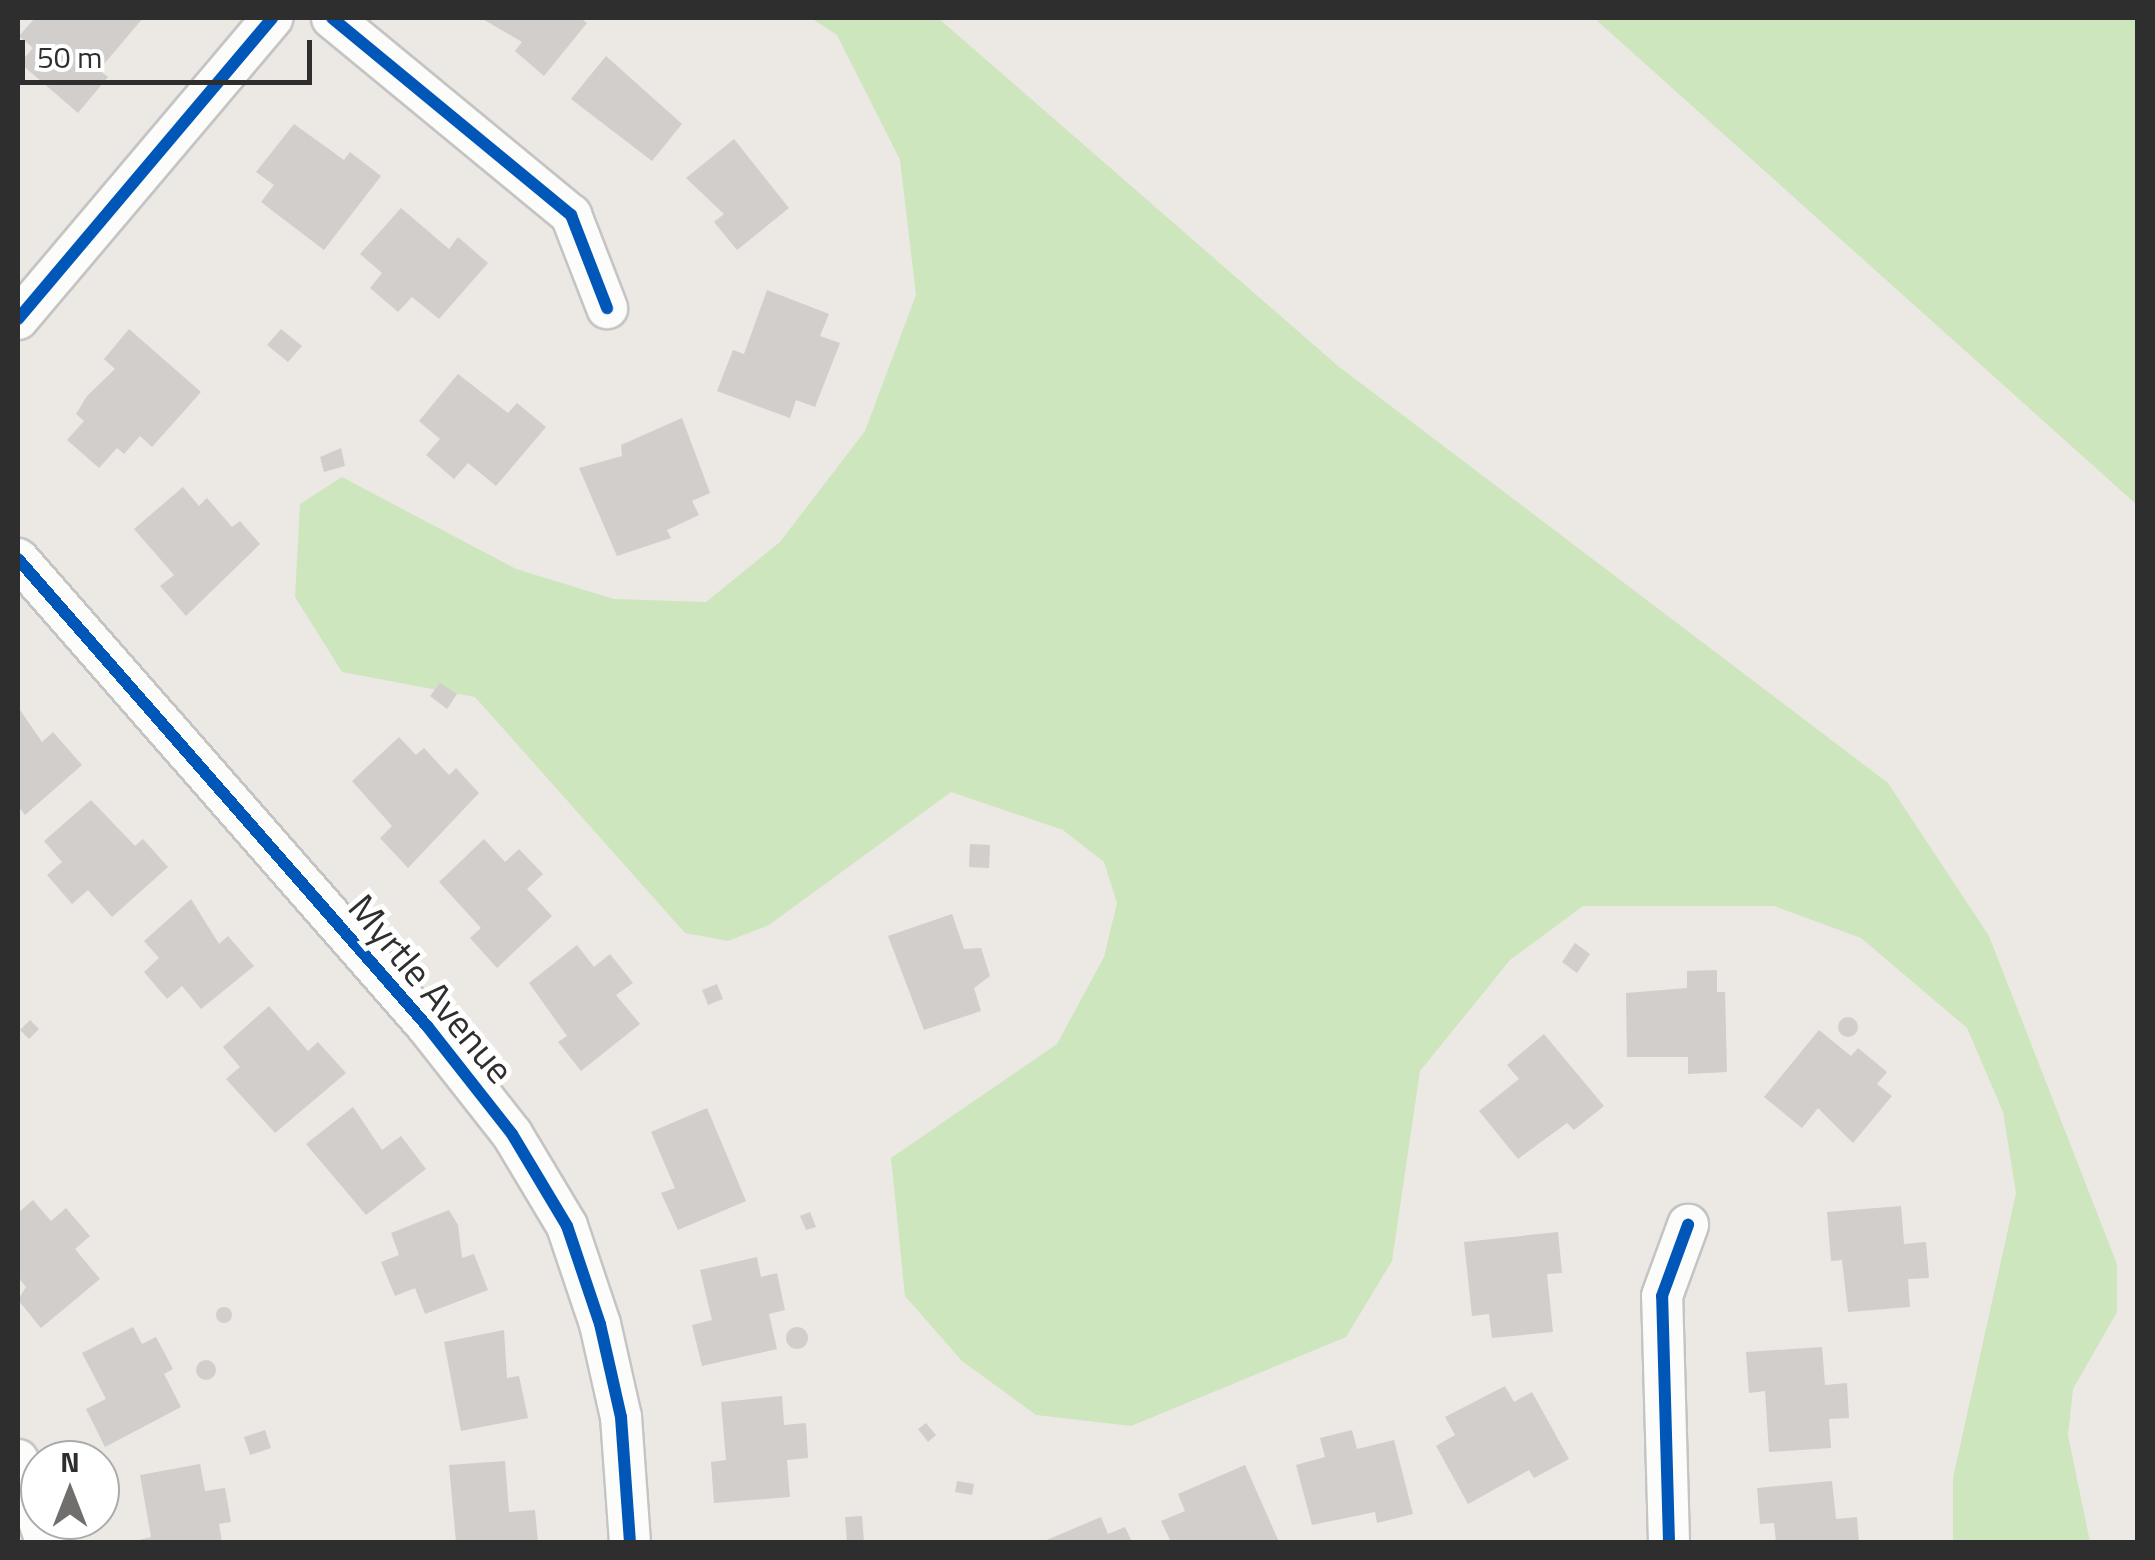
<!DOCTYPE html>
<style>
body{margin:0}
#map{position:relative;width:2155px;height:1560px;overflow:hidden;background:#ece8e4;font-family:"Titillium Web",sans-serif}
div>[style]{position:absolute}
.green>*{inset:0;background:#cee6be}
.building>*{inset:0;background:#d1cecb}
.round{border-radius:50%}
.roads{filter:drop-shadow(2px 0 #c5c4c5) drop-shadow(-2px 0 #c5c4c5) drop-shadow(0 2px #c5c4c5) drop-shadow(0 -2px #c5c4c5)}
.minor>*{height:40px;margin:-20px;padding:0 20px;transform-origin:20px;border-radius:20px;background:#fcfcfb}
.cycleway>*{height:12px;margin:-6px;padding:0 6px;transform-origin:6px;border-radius:6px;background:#0057b8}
span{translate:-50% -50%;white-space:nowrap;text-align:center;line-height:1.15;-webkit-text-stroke:10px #fff;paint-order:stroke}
.street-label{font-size:38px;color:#2e2e2e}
.frame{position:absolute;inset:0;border:20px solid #2e2e2e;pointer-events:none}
.north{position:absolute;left:20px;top:1440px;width:100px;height:100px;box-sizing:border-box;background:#fff;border:2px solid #ababab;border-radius:50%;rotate:0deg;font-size:28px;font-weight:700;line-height:40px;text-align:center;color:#2e2e2e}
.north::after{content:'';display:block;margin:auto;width:35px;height:45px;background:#706f6e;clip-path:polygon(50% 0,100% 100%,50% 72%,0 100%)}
.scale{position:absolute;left:20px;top:40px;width:292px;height:45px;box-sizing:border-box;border:5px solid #2e2e2e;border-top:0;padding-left:12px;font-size:30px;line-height:35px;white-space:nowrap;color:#2e2e2e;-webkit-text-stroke:8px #fff;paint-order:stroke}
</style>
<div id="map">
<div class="green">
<i style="clip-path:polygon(811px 18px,938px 18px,1338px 366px,1888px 783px,1989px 936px,2117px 1264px,2117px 1312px,2073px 1389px,2068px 1435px,2090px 1542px,1953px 1542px,1953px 1478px,2016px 1193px,2003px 1112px,1967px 1028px,1861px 938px,1774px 906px,1583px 906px,1510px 960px,1420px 1071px,1392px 1261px,1346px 1337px,1131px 1426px,1036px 1415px,962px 1361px,905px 1296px,891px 1158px,1057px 1044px,1104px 957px,1117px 903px,1104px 862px,1063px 830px,951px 792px,769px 925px,728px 941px,685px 933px,475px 697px,342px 672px,295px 597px,300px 504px,342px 477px,516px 569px,614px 599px,706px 602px,780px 542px,865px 431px,916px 295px,900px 160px,837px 35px)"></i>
<i style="clip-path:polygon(1594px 18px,2137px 18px,2137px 505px)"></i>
</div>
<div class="building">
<i style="clip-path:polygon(35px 18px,143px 18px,99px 70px,108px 77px,78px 113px,20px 63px,33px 48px,19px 36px)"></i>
<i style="clip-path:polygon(481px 18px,580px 18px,587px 23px,544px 76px,515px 51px,522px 42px)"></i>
<i style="clip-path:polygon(606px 56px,682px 124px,652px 161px,571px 99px)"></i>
<i style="clip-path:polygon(294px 124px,344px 160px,350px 152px,381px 176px,324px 250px,261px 202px,274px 185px,256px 172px)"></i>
<i style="clip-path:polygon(734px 139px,789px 208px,737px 250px,714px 222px,724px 214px,686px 178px)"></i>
<i style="clip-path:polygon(401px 208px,449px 249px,458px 237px,488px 263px,439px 319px,412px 297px,398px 312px,370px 288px,382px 273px,360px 254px)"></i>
<i style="clip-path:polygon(767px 290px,829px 314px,820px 336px,840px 343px,815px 407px,796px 400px,790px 418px,717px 391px,733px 350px,744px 354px)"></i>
<i style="clip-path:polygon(129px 329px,201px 392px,152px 447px,140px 436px,124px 454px,117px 448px,99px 468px,67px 440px,84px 421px,76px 414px,87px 396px,115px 369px,104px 359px)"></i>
<i style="clip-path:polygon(281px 329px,302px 346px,288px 362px,267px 345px)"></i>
<i style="clip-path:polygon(458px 374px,508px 413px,517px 403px,546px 427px,496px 486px,468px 463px,454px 479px,426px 455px,440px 439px,419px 421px)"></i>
<i style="clip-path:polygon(682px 418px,710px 493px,692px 501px,699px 515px,667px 530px,671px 538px,617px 556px,579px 468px,622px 456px,621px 445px)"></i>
<i style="clip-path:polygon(341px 448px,345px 466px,324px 472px,320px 457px)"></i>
<i style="clip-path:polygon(183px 487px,199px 506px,207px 498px,232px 527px,240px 521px,260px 544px,186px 616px,160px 586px,174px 575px,134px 529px)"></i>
<i style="clip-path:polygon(440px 683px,457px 694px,447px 709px,430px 696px)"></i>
<i style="clip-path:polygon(18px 707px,42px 742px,53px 732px,82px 765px,25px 815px,18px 806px)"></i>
<i style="clip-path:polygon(399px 737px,416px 755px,424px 748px,449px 775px,456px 768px,479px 793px,408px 868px,380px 838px,392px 826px,352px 781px)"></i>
<i style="clip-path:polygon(91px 800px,135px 846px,143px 839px,168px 867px,112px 917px,88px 890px,72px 904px,47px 875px,62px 862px,44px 841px)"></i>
<i style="clip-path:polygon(484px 839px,505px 862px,519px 849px,543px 874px,527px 889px,552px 916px,497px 968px,470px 938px,481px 928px,439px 882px)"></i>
<i style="clip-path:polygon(970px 844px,990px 845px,989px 868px,969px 867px)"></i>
<i style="clip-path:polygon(191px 899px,219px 944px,228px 936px,254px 966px,201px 1009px,182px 986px,167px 999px,144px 972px,159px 958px,144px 941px)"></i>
<i style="clip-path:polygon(952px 914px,964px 949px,981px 948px,990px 976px,974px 988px,981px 1011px,924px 1030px,888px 936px)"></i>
<i style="clip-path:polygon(1575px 943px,1590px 954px,1577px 973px,1562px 962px)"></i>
<i style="clip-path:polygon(577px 945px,594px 967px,610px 954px,633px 983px,616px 995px,640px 1024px,581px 1071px,558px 1042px,567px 1036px,529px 983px)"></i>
<i style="clip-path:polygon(1717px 970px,1717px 992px,1725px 992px,1727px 1072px,1688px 1074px,1688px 1057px,1627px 1057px,1626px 993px,1687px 988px,1687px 971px)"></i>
<i style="clip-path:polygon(717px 984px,723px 999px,708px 1005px,702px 990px)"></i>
<i style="clip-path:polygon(269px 1006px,308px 1051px,318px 1042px,346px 1073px,275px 1133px,226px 1079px,240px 1067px,223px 1047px)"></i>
<i class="round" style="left:1838px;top:1017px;width:20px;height:20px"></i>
<i style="clip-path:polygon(30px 1020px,39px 1029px,29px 1039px,20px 1030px)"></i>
<i style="clip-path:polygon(1819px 1030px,1851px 1056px,1858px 1048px,1887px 1072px,1877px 1084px,1892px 1096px,1853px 1143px,1818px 1108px,1802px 1128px,1764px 1097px)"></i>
<i style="clip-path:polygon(1544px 1034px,1604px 1106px,1574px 1130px,1567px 1123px,1518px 1159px,1479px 1111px,1519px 1079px,1507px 1065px)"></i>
<i style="clip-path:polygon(353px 1107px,382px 1150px,401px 1136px,426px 1169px,366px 1215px,306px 1144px)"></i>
<i style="clip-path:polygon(707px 1108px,746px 1201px,678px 1230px,661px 1193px,675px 1188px,651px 1132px)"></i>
<i style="clip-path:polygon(33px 1200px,51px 1221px,66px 1208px,90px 1236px,75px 1249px,100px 1279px,41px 1328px,18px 1300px,26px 1287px,18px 1277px,18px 1213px)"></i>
<i style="clip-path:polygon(1901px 1206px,1904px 1244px,1926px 1242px,1929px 1278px,1908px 1279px,1910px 1307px,1848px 1312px,1842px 1260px,1831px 1261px,1827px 1212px)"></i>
<i style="clip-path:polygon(449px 1210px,458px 1225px,462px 1258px,474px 1254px,488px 1290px,425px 1314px,415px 1288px,395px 1296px,381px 1262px,399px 1255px,391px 1233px)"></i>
<i style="clip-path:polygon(810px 1212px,816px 1227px,806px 1230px,800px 1216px)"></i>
<i style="clip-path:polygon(1558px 1232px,1562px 1273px,1547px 1274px,1553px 1332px,1492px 1338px,1489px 1314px,1472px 1316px,1464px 1242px)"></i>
<i style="clip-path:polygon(757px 1257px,761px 1277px,777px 1273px,785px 1310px,769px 1314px,777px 1349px,702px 1366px,692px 1325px,712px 1320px,700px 1270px)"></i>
<i class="round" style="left:216px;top:1307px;width:16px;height:16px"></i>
<i class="round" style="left:786px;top:1327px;width:22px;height:22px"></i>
<i style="clip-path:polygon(133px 1327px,142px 1344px,156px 1337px,173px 1369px,164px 1374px,181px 1407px,105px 1447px,86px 1409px,106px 1399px,82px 1353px)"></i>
<i style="clip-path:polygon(504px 1330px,507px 1378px,519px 1376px,528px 1418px,461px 1431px,444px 1342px)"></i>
<i style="clip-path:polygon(1822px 1347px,1825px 1385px,1847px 1383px,1849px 1418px,1829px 1419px,1831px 1448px,1769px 1452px,1765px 1391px,1749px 1393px,1746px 1352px)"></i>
<i class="round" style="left:196px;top:1360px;width:20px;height:20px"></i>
<i style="clip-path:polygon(1505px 1386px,1514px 1402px,1532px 1392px,1569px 1459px,1534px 1478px,1529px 1470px,1468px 1504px,1436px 1446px,1455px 1435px,1445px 1417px)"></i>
<i style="clip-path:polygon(782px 1396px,784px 1425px,806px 1423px,808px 1458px,787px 1460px,790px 1497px,714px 1503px,711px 1462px,726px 1460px,721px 1402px)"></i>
<i style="clip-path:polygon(926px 1423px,936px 1435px,928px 1442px,918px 1429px)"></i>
<i style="clip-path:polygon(265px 1430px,271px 1448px,250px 1455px,244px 1437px)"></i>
<i style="clip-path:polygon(1352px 1430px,1357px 1449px,1394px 1440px,1413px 1514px,1377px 1523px,1375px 1512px,1312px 1525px,1296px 1465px,1325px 1457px,1320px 1438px)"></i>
<i style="clip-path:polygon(505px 1461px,509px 1512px,535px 1510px,538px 1542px,456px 1542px,449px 1465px)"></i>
<i style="clip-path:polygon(200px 1464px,205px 1491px,225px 1488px,231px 1522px,219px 1524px,222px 1542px,132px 1542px,151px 1537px,140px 1475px)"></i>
<i style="clip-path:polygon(1245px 1465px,1279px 1542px,1171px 1542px,1161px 1521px,1185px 1511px,1178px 1494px)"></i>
<i style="clip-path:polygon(957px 1481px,974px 1484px,972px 1495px,955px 1492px)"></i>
<i style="clip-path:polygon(1832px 1481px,1836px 1519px,1857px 1517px,1859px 1542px,1776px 1542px,1774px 1523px,1760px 1524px,1757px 1488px)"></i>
<i style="clip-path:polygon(862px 1516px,864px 1542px,847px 1542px,845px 1517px)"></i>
<i style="clip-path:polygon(1101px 1517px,1108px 1534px,1125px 1527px,1132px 1542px,1042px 1542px)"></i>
</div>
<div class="roads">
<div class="minor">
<i style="left:332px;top:18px;width:310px;rotate:39.5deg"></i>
<i style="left:571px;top:215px;width:100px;rotate:68.8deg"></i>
<i style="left:18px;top:319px;width:394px;rotate:-49.8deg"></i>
<i style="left:18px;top:559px;width:621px;rotate:48.79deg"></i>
<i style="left:427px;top:1026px;width:137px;rotate:51.8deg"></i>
<i style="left:512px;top:1134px;width:107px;rotate:59.1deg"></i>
<i style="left:567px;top:1226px;width:103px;rotate:71.4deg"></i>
<i style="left:600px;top:1324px;width:95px;rotate:77.3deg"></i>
<i style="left:621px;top:1417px;width:125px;rotate:85.9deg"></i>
<i style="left:18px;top:1460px;width:87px;rotate:71.1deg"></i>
<i style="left:1669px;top:1542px;width:246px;rotate:-91.6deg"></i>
<i style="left:1662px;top:1296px;width:76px;rotate:-69.9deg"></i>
</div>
</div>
<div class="cycleway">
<i style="left:332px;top:18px;width:310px;rotate:39.5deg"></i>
<i style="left:571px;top:215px;width:100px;rotate:68.8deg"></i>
<i style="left:18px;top:319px;width:394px;rotate:-49.8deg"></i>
<i style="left:18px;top:559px;width:621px;rotate:48.79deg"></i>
<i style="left:427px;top:1026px;width:137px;rotate:51.8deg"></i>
<i style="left:512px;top:1134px;width:107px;rotate:59.1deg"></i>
<i style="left:567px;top:1226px;width:103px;rotate:71.4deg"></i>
<i style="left:600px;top:1324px;width:95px;rotate:77.3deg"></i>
<i style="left:621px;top:1417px;width:125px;rotate:85.9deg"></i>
<i style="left:1669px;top:1542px;width:246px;rotate:-91.6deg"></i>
<i style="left:1662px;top:1296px;width:76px;rotate:-69.9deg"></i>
</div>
<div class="street-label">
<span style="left:431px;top:989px;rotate:50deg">Myrtle Avenue</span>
</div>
<div class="frame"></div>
<div class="north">N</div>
<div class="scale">50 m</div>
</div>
